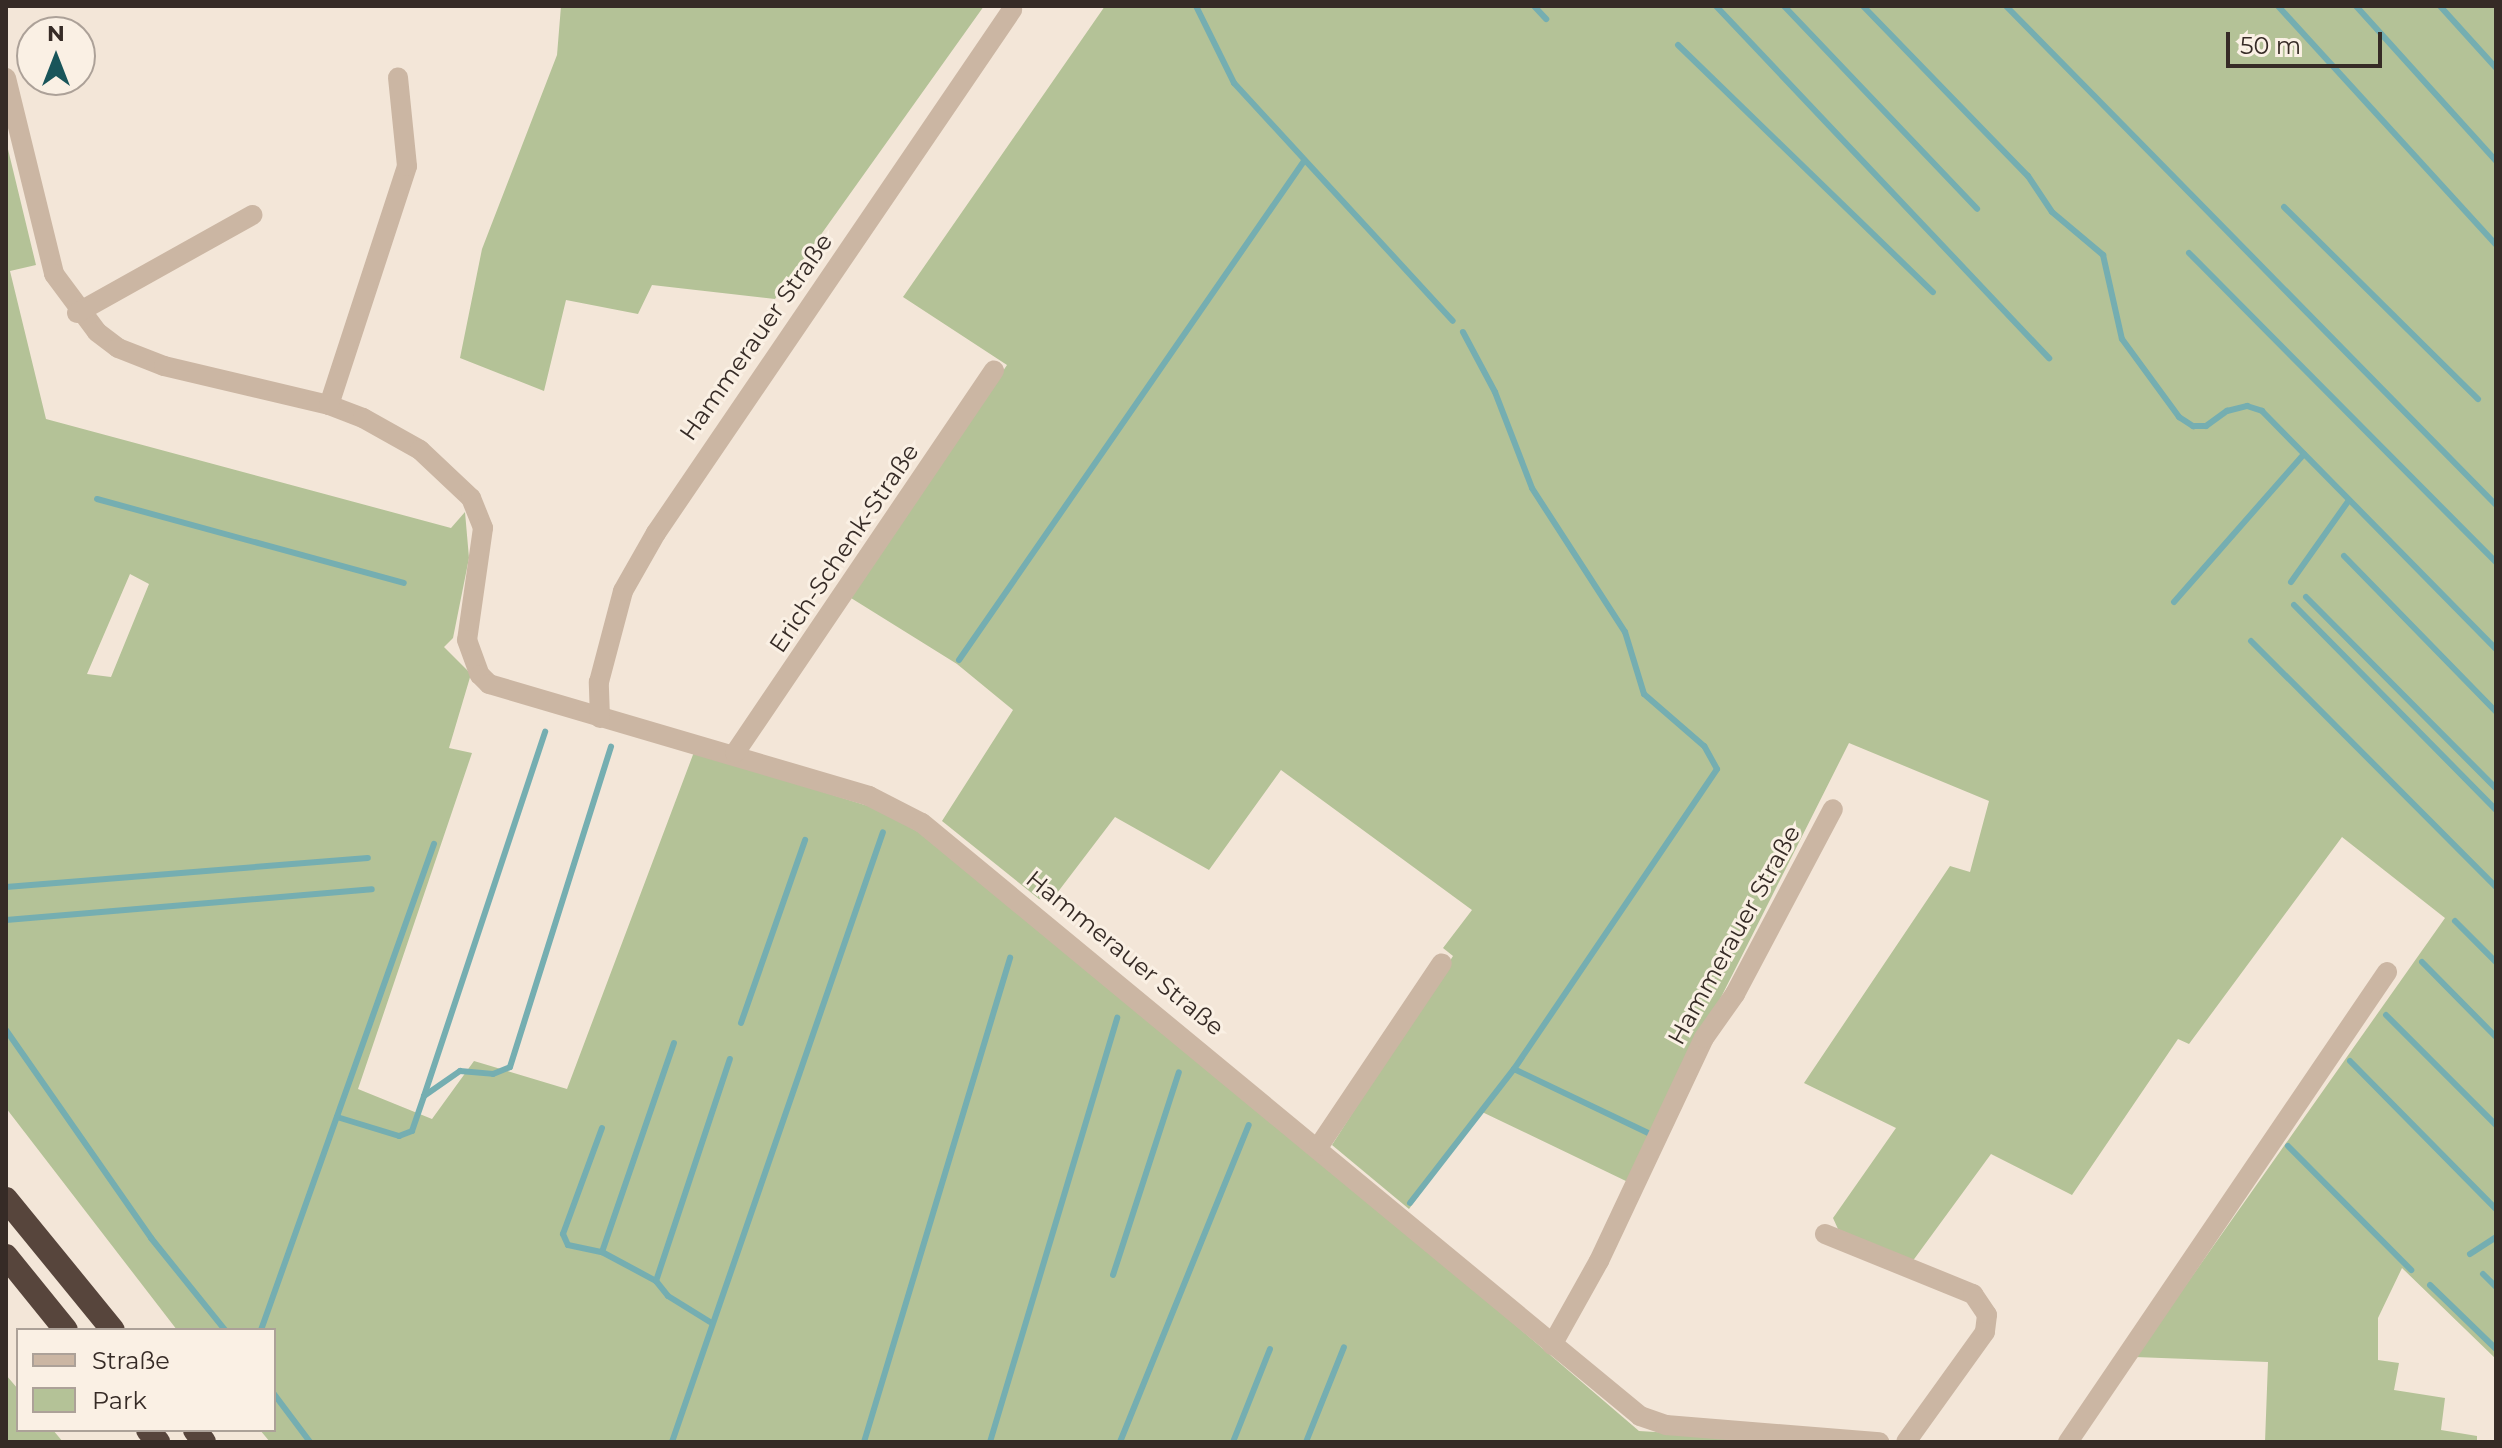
<!DOCTYPE html>
<meta charset="utf-8">
<style>
body{margin:0}
#map{position:relative;width:2502px;height:1448px;overflow:hidden;background:#f3e6d8;font-family:Montserrat,sans-serif}
div>[style]{position:absolute}
.green>*{inset:0;background:#b4c297}
.stream>*{height:6px;margin:-3px;padding:0 3px;transform-origin:3px;border-radius:3px;background:#75aeb1}
.minor>*{height:20px;margin:-10px;padding:0 10px;transform-origin:10px;border-radius:10px;background:#cbb6a3}
.highway>*{height:24px;margin:-12px;padding:0 12px;transform-origin:12px;border-radius:12px;background:#57453c}
span{translate:-50% -50%;white-space:nowrap;text-align:center;line-height:1.15;-webkit-text-stroke:6px #faf0e4;paint-order:stroke}
.street-label{font-size:24px;color:#362b26}
.frame{position:absolute;inset:0;border:8px solid #362b26;pointer-events:none}
.legend{position:absolute;left:16px;top:1328px;width:260px;height:104px;box-sizing:border-box;background:#faf0e4;border:2px solid #aca198;margin:0;padding:10px 14px;list-style:none;font-size:24px;color:#362b26}
.legend li{display:flex;align-items:center;gap:16px;height:40px}
.legend b{width:40px;border:2px solid #aca198}
.north{position:absolute;left:16px;top:16px;width:80px;height:80px;box-sizing:border-box;background:#faf0e4;border:2px solid #aca198;border-radius:50%;rotate:0deg;font-size:22px;font-weight:700;line-height:32px;text-align:center;color:#362b26}
.north::after{content:'';display:block;margin:auto;width:28px;height:36px;background:#19555a;clip-path:polygon(50% 0,100% 100%,50% 72%,0 100%)}
.scale{position:absolute;left:2226px;top:32px;width:156px;height:36px;box-sizing:border-box;border:4px solid #362b26;border-top:0;padding-left:10px;font-size:24px;line-height:28px;white-space:nowrap;color:#362b26;-webkit-text-stroke:6px #faf0e4;paint-order:stroke}
</style>
<div id="map">
<div class="green">
<i style="clip-path:polygon(561px 6px,984px 6px,775px 299px,652px 285px,638px 314px,566px 300px,544px 391px,460px 358px,482px 249px,557px 55px)"></i>
<i style="clip-path:polygon(1105px 6px,2496px 6px,2496px 1359px,2402px 1268px,2378px 1318px,2378px 1360px,2399px 1363px,2394px 1390px,2445px 1398px,2441px 1430px,2477px 1436px,2477px 1442px,2265px 1442px,2268px 1362px,2135px 1357px,2445px 918px,2342px 837px,2189px 1044px,2178px 1039px,2072px 1195px,1991px 1154px,1912px 1262px,1838px 1229px,1833px 1218px,1896px 1128px,1804px 1083px,1950px 866px,1970px 872px,1989px 801px,1849px 743px,1628px 1182px,1480px 1111px,1409px 1209px,1332px 1145px,1453px 956px,1443px 948px,1472px 910px,1281px 770px,1209px 870px,1115px 817px,1051px 901px,1039px 899px,942px 821px,1013px 710px,957px 664px,851px 598px,1007px 365px,903px 297px)"></i>
<i style="clip-path:polygon(evenodd,6px 141px,36px 265px,10px 271px,46px 419px,451px 528px,465px 512px,469px 558px,453px 638px,444px 647px,471px 674px,449px 748px,472px 753px,358px 1089px,432px 1119px,474px 1061px,567px 1089px,694px 752px,881px 810px,920px 833px,1401px 1227px,1639px 1431px,1820px 1442px,270px 1442px,260px 1430px,274px 1430px,274px 1330px,177px 1330px,6px 1108px,6px 141px,130px 574px,149px 584px,111px 677px,87px 674px,130px 574px)"></i>
<i style="clip-path:polygon(6px 1375px,18px 1389px,18px 1430px,53px 1430px,63px 1442px,6px 1442px)"></i>
</div>
<div class="stream">
<i style="left:1196px;top:6px;width:86px;rotate:63.7deg"></i>
<i style="left:1234px;top:83px;width:323px;rotate:47.4deg"></i>
<i style="left:1534px;top:6px;width:18px;rotate:47deg"></i>
<i style="left:1716px;top:6px;width:485px;rotate:46.6deg"></i>
<i style="left:1784px;top:6px;width:280px;rotate:46.4deg"></i>
<i style="left:1863px;top:6px;width:237px;rotate:45.9deg"></i>
<i style="left:2028px;top:176px;width:43px;rotate:56.3deg"></i>
<i style="left:2052px;top:212px;width:67px;rotate:40.1deg"></i>
<i style="left:2103px;top:255px;width:86px;rotate:77.3deg"></i>
<i style="left:2122px;top:339px;width:97px;rotate:53.8deg"></i>
<i style="left:2179px;top:417px;width:17px;rotate:33deg"></i>
<i style="left:2193px;top:426px;width:13px"></i>
<i style="left:2206px;top:426px;width:26px;rotate:-36deg"></i>
<i style="left:2227px;top:411px;width:21px;rotate:-14deg"></i>
<i style="left:2247px;top:406px;width:16px;rotate:18deg"></i>
<i style="left:2262px;top:411px;width:334px;rotate:45.5deg"></i>
<i style="left:2006px;top:6px;width:699px;rotate:45.52deg"></i>
<i style="left:2278px;top:6px;width:323px;rotate:47.6deg"></i>
<i style="left:2356px;top:6px;width:209px;rotate:47.9deg"></i>
<i style="left:2440px;top:6px;width:84px;rotate:47.9deg"></i>
<i style="left:1678px;top:45px;width:355px;rotate:44.1deg"></i>
<i style="left:2284px;top:207px;width:273px;rotate:44.7deg"></i>
<i style="left:2189px;top:253px;width:436px;rotate:45.2deg"></i>
<i style="left:97px;top:499px;width:318px;rotate:15.3deg"></i>
<i style="left:2344px;top:556px;width:218px;rotate:45.7deg"></i>
<i style="left:2291px;top:582px;width:100px;rotate:-54.7deg"></i>
<i style="left:2306px;top:597px;width:269px;rotate:45.2deg"></i>
<i style="left:2174px;top:602px;width:197px;rotate:-48.7deg"></i>
<i style="left:2294px;top:605px;width:288px;rotate:45.4deg"></i>
<i style="left:2251px;top:641px;width:347px;rotate:45.1deg"></i>
<i style="left:959px;top:660px;width:607px;rotate:-55.34deg"></i>
<i style="left:6px;top:887px;width:363px;rotate:-4.6deg"></i>
<i style="left:6px;top:920px;width:367px;rotate:-4.8deg"></i>
<i style="left:2455px;top:921px;width:58px;rotate:45deg"></i>
<i style="left:2422px;top:962px;width:105px;rotate:45.4deg"></i>
<i style="left:2386px;top:1015px;width:156px;rotate:45deg"></i>
<i style="left:741px;top:1023px;width:194px;rotate:-70.7deg"></i>
<i style="left:6px;top:1030px;width:254px;rotate:55.1deg"></i>
<i style="left:151px;top:1238px;width:118px;rotate:51.2deg"></i>
<i style="left:2350px;top:1061px;width:208px;rotate:45.4deg"></i>
<i style="left:1514px;top:1069px;width:151px;rotate:25.5deg"></i>
<i style="left:424px;top:1096px;width:384px;rotate:-71.6deg"></i>
<i style="left:337px;top:1117px;width:65px;rotate:17deg"></i>
<i style="left:399px;top:1136px;width:14px;rotate:-21deg"></i>
<i style="left:412px;top:1131px;width:37px;rotate:-71deg"></i>
<i style="left:424px;top:1096px;width:44px;rotate:-34.8deg"></i>
<i style="left:460px;top:1071px;width:33px;rotate:5deg"></i>
<i style="left:493px;top:1074px;width:18px;rotate:-22deg"></i>
<i style="left:510px;top:1067px;width:336px;rotate:-72.5deg"></i>
<i style="left:602px;top:1128px;width:113px;rotate:110.2deg"></i>
<i style="left:563px;top:1234px;width:12px;rotate:66deg"></i>
<i style="left:568px;top:1245px;width:35px;rotate:12deg"></i>
<i style="left:602px;top:1252px;width:61px;rotate:28.2deg"></i>
<i style="left:656px;top:1281px;width:19px;rotate:51deg"></i>
<i style="left:668px;top:1296px;width:49px;rotate:31.8deg"></i>
<i style="left:2288px;top:1146px;width:175px;rotate:45.2deg"></i>
<i style="left:1410px;top:1203px;width:170px;rotate:-52.2deg"></i>
<i style="left:1514px;top:1069px;width:362px;rotate:-55.9deg"></i>
<i style="left:1717px;top:769px;width:26px;rotate:-119deg"></i>
<i style="left:1704px;top:746px;width:79px;rotate:-139.1deg"></i>
<i style="left:1644px;top:694px;width:65px;rotate:-107deg"></i>
<i style="left:1625px;top:632px;width:171px;rotate:-122.9deg"></i>
<i style="left:1532px;top:488px;width:103px;rotate:-111.1deg"></i>
<i style="left:1495px;top:392px;width:68px;rotate:-118.1deg"></i>
<i style="left:602px;top:1252px;width:221px;rotate:-71deg"></i>
<i style="left:2470px;top:1254px;width:31px;rotate:-33deg"></i>
<i style="left:2483px;top:1274px;width:18px;rotate:45deg"></i>
<i style="left:1113px;top:1275px;width:213px;rotate:-72deg"></i>
<i style="left:656px;top:1281px;width:234px;rotate:-71.6deg"></i>
<i style="left:2430px;top:1285px;width:92px;rotate:44.1deg"></i>
<i style="left:261px;top:1330px;width:516px;rotate:-70.41deg"></i>
<i style="left:274px;top:1394px;width:60px;rotate:53.1deg"></i>
<i style="left:672px;top:1442px;width:645px;rotate:-70.92deg"></i>
<i style="left:864px;top:1442px;width:506px;rotate:-73.21deg"></i>
<i style="left:990px;top:1442px;width:443px;rotate:-73.3deg"></i>
<i style="left:1120px;top:1442px;width:342px;rotate:-67.9deg"></i>
<i style="left:1233px;top:1442px;width:100px;rotate:-68.3deg"></i>
<i style="left:1306px;top:1442px;width:102px;rotate:-68.2deg"></i>
</div>
<div class="minor">
<i style="left:6px;top:78px;width:202px;rotate:76.2deg"></i>
<i style="left:54px;top:274px;width:72px;rotate:53.4deg"></i>
<i style="left:97px;top:332px;width:26px;rotate:37deg"></i>
<i style="left:118px;top:348px;width:49px;rotate:21.4deg"></i>
<i style="left:164px;top:366px;width:170px;rotate:13.3deg"></i>
<i style="left:329px;top:405px;width:36px;rotate:21deg"></i>
<i style="left:363px;top:418px;width:65px;rotate:29.3deg"></i>
<i style="left:420px;top:450px;width:70px;rotate:43.3deg"></i>
<i style="left:471px;top:498px;width:32px;rotate:68deg"></i>
<i style="left:483px;top:528px;width:113px;rotate:98.1deg"></i>
<i style="left:467px;top:640px;width:37px;rotate:70deg"></i>
<i style="left:480px;top:675px;width:13px;rotate:45deg"></i>
<i style="left:489px;top:684px;width:396px;rotate:16.4deg"></i>
<i style="left:869px;top:796px;width:59px;rotate:27deg"></i>
<i style="left:922px;top:823px;width:931px;rotate:39.55deg"></i>
<i style="left:1640px;top:1416px;width:28px;rotate:19deg"></i>
<i style="left:1666px;top:1425px;width:214px;rotate:4.6deg"></i>
<i style="left:77px;top:313px;width:201px;rotate:-29.2deg"></i>
<i style="left:329px;top:405px;width:251px;rotate:-71.9deg"></i>
<i style="left:407px;top:166px;width:89px;rotate:-95.8deg"></i>
<i style="left:600px;top:718px;width:36px;rotate:-92deg"></i>
<i style="left:599px;top:682px;width:94px;rotate:-75.2deg"></i>
<i style="left:623px;top:591px;width:67px;rotate:-60.4deg"></i>
<i style="left:656px;top:533px;width:633px;rotate:-55.76deg"></i>
<i style="left:735px;top:753px;width:462px;rotate:-55.9deg"></i>
<i style="left:1319px;top:1146px;width:220px;rotate:-56.1deg"></i>
<i style="left:1825px;top:1234px;width:160px;rotate:22.1deg"></i>
<i style="left:1973px;top:1294px;width:25px;rotate:56deg"></i>
<i style="left:1987px;top:1315px;width:17px;rotate:97deg"></i>
<i style="left:1985px;top:1332px;width:135px;rotate:125.7deg"></i>
<i style="left:1552px;top:1345px;width:96px;rotate:-60.8deg"></i>
<i style="left:1599px;top:1261px;width:246px;rotate:-64.8deg"></i>
<i style="left:1704px;top:1038px;width:54px;rotate:-54.8deg"></i>
<i style="left:1735px;top:994px;width:209px;rotate:-62.1deg"></i>
<i style="left:2068px;top:1442px;width:568px;rotate:-55.83deg"></i>
</div>
<div class="highway">
<i style="left:6px;top:1199px;width:169px;rotate:50.8deg"></i>
<i style="left:6px;top:1256px;width:95px;rotate:51deg"></i>
<i style="left:148px;top:1430px;width:16px;rotate:50deg"></i>
<i style="left:195px;top:1430px;width:15px;rotate:53deg"></i>
</div>
<div class="street-label">
<span style="left:756px;top:337px;rotate:-55deg">Hammerauer Straße</span>
<span style="left:844px;top:548px;rotate:-56deg">Erich-Schenk-Straße</span>
<span style="left:1734px;top:935px;rotate:-61deg">Hammerauer Straße</span>
<span style="left:1125px;top:953px;rotate:39deg">Hammerauer Straße</span>
</div>
<div class="frame"></div>
<ul class="legend">
<li><b style="height:10px;background:#cbb6a3"></b>Straße</li>
<li><b style="height:22px;background:#b4c297"></b>Park</li>
</ul>
<div class="north">N</div>
<div class="scale">50 m</div>
</div>
